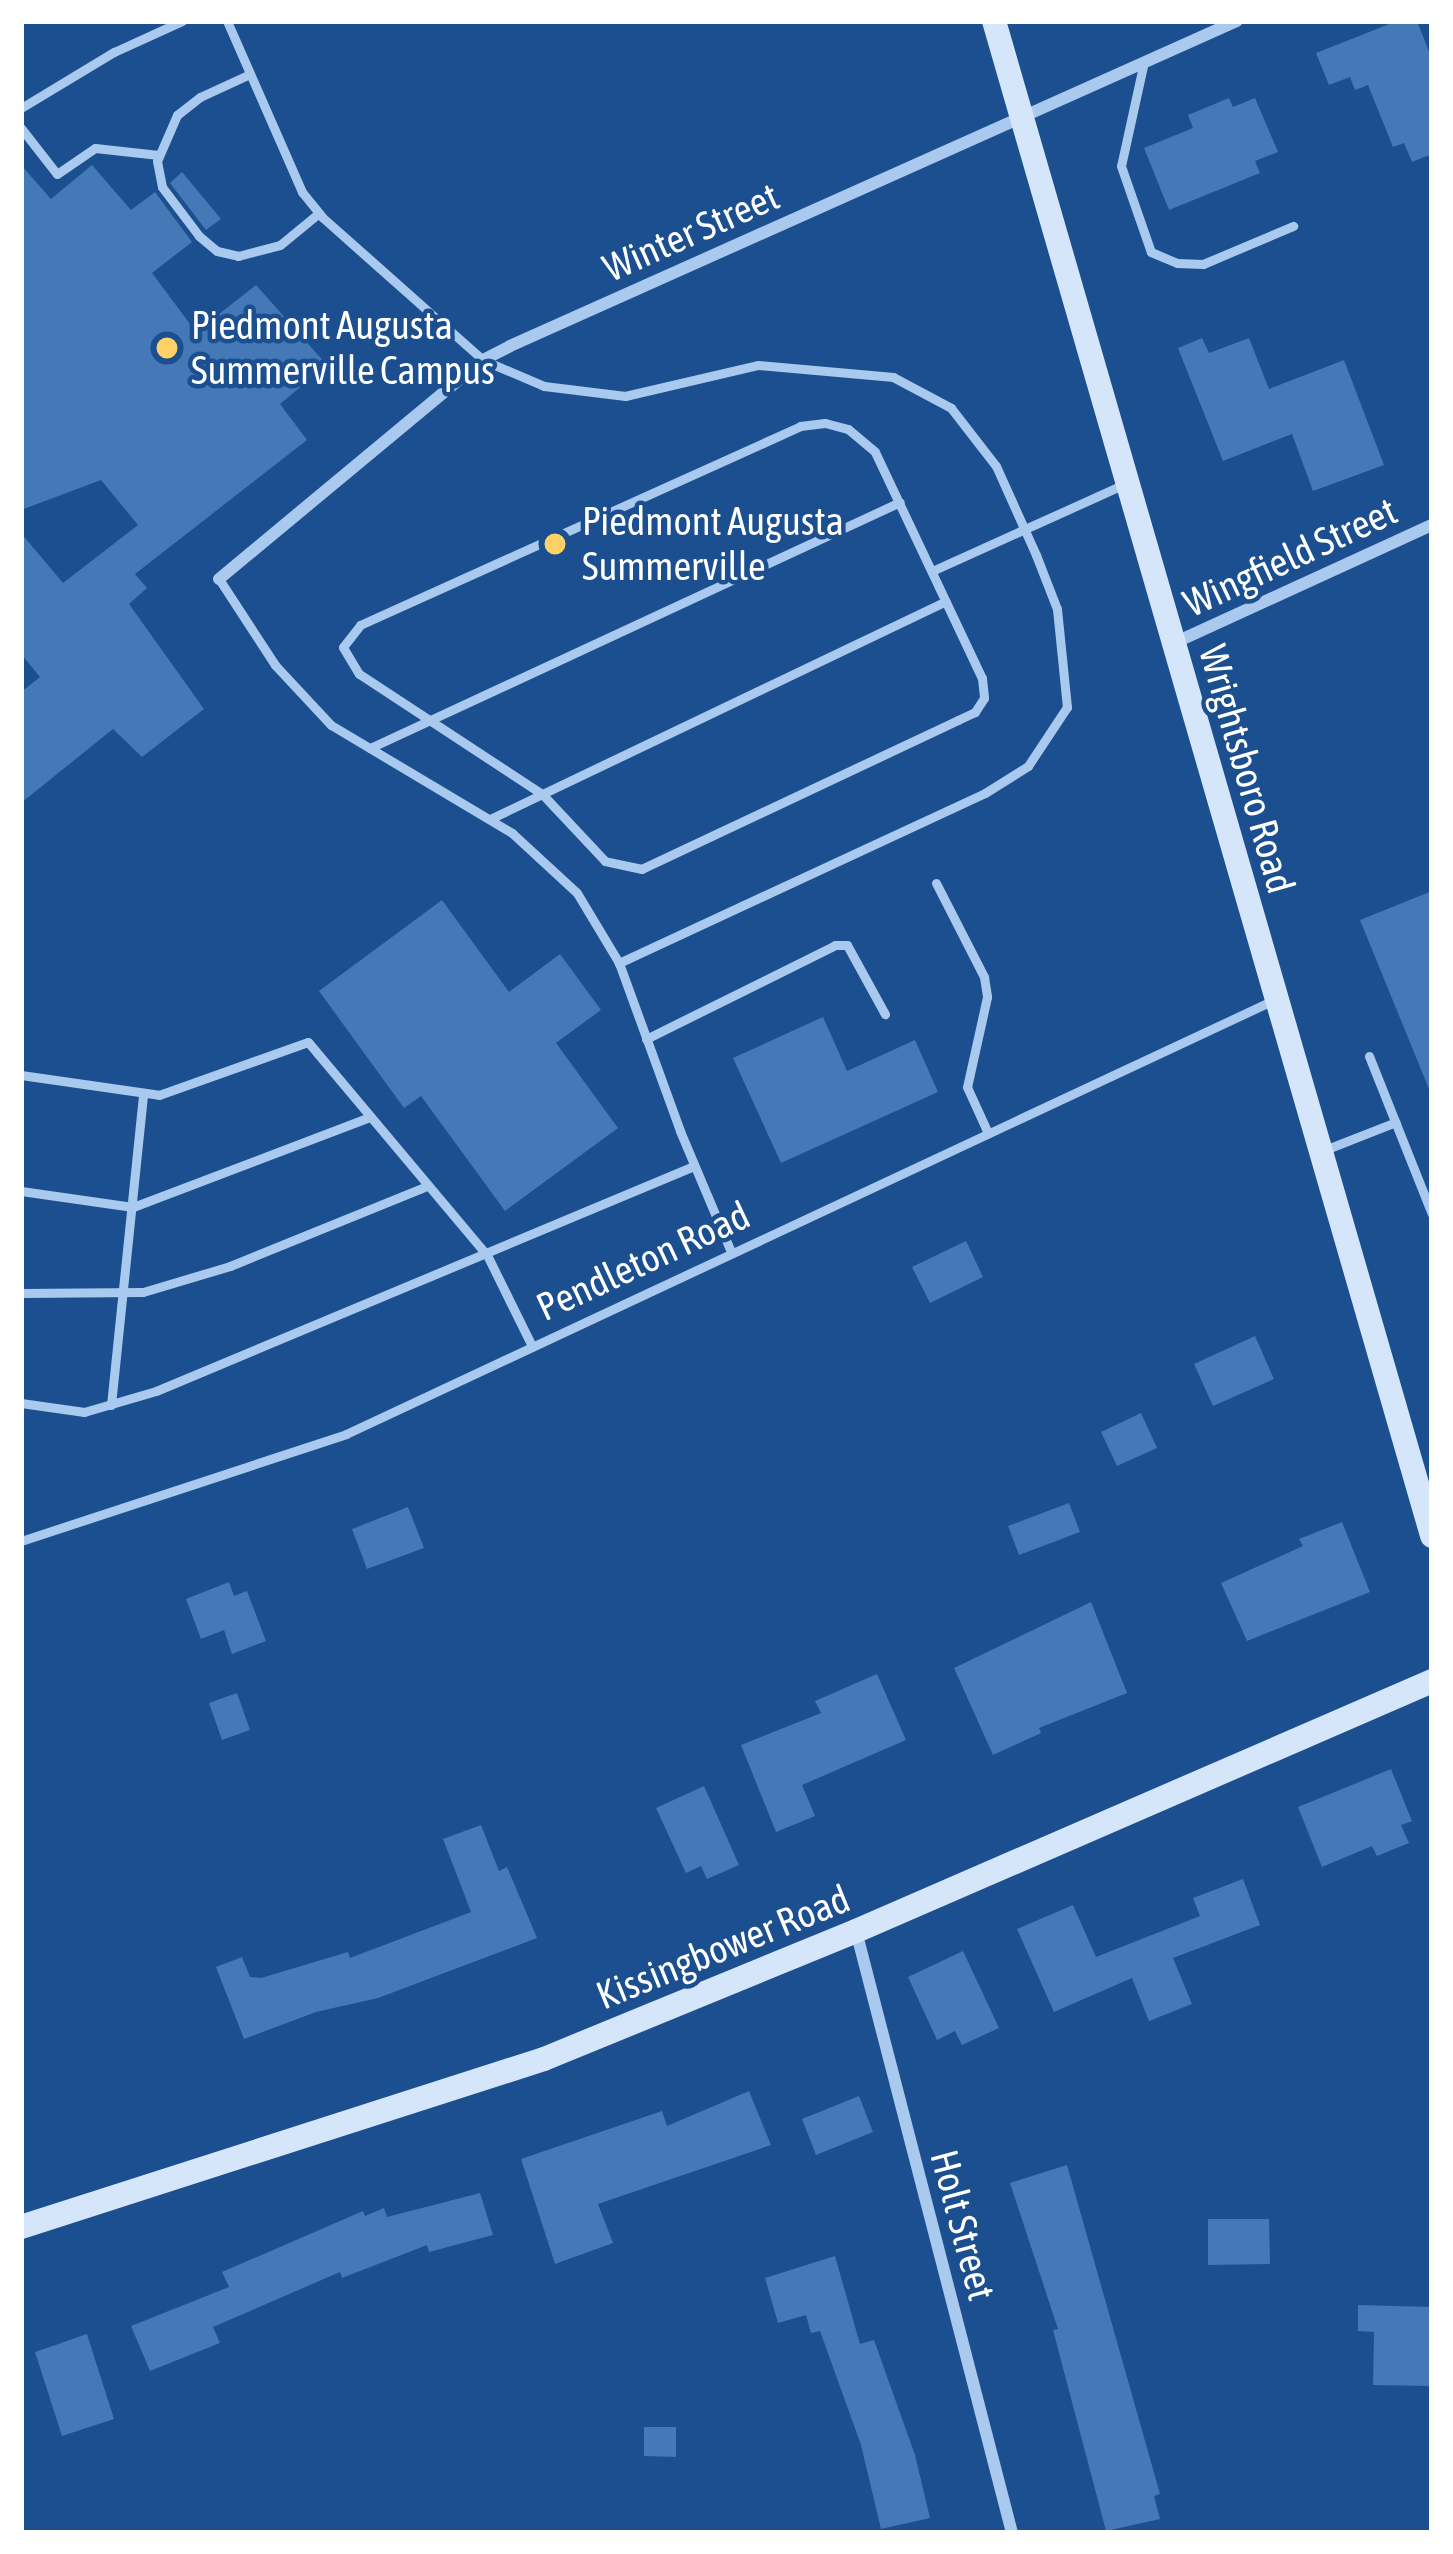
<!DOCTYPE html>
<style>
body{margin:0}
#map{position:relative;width:1453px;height:2554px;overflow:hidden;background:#1b4f8f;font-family:"Asap Condensed",sans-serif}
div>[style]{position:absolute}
.building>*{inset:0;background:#4478b7}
.lane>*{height:9px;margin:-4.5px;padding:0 4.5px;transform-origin:4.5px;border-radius:4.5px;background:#a9c9ee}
.street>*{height:12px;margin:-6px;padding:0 6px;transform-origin:6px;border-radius:6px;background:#a9c9ee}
.secondary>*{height:24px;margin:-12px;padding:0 12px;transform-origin:12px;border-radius:12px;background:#d6e6fa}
.dots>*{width:33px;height:33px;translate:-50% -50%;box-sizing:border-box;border:6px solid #1b4f8f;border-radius:50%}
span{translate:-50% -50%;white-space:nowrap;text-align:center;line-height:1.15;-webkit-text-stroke:9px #1b4f8f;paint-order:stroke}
.street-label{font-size:39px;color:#fff}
.poi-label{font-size:39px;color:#fff}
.left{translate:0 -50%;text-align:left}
.frame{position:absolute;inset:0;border:24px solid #fff;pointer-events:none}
</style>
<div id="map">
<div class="building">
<i style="clip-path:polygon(1397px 21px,1417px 21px,1432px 59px,1432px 154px,1412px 162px,1404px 143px,1393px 147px,1368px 85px,1355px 90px,1350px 77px,1329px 85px,1316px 53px)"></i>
<i style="clip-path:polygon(1229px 98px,1233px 107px,1255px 98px,1278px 152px,1255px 161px,1260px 173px,1169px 210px,1144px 148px,1193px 128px,1188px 115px)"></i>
<i style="clip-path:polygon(21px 165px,51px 199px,92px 165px,131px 210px,155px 192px,192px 242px,152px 273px,196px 332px,256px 285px,327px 365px,280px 404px,307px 440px,135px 574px,147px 588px,129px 604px,204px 709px,142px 757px,113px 729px,21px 803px,21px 692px,40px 677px,21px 654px,21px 533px,63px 583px,138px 525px,101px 480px,21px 510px)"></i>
<i style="clip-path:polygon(182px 172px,221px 219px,206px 230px,170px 183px)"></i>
<i style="clip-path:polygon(1202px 338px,1209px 353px,1249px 338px,1269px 389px,1344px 360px,1384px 465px,1313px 491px,1292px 434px,1223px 461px,1178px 348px)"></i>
<i style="clip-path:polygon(1432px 891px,1432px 1093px,1431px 1094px,1360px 920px)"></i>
<i style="clip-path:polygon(442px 900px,509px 992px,560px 954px,601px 1010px,556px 1043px,618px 1128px,505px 1211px,421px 1096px,404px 1108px,319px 991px)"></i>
<i style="clip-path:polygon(823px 1017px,847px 1071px,915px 1040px,938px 1092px,781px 1163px,733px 1058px)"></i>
<i style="clip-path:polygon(966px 1241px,983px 1277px,930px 1303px,912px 1267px)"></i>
<i style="clip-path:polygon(1255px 1336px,1274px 1379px,1213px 1406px,1194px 1364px)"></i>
<i style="clip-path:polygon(1141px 1413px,1157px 1448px,1117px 1466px,1101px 1432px)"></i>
<i style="clip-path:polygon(1069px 1503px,1080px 1532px,1019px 1555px,1008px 1526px)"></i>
<i style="clip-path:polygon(408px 1507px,424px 1548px,367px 1569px,352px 1529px)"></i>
<i style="clip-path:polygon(1342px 1522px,1370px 1592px,1247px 1641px,1221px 1583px,1303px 1546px,1299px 1539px)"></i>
<i style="clip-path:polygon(229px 1582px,234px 1596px,247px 1591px,266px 1641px,232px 1654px,224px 1630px,201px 1639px,186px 1599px)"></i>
<i style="clip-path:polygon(1091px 1602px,1127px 1693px,1039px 1728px,1041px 1733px,993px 1755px,954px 1668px)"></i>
<i style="clip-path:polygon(877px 1674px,906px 1740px,802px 1785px,815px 1816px,776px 1832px,741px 1745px,821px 1713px,815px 1701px)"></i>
<i style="clip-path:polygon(237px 1693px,250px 1730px,222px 1740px,209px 1703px)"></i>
<i style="clip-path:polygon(1391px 1769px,1412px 1821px,1401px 1825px,1409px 1843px,1377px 1856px,1372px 1846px,1322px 1867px,1298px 1807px)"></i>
<i style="clip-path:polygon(704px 1786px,739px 1865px,707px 1879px,701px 1866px,686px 1873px,656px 1808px)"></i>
<i style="clip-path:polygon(481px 1825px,499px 1871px,507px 1867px,537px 1938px,378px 1998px,316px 2012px,244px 2039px,216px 1967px,242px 1957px,250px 1977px,261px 1978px,348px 1952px,350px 1958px,471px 1912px,443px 1839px)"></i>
<i style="clip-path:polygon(1243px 1879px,1260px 1925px,1173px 1958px,1192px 2004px,1149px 2021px,1132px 1978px,1054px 2012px,1017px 1929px,1073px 1905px,1096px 1957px,1200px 1916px,1193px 1898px)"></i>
<i style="clip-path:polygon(963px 1951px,999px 2028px,962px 2045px,955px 2031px,937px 2040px,908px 1977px)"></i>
<i style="clip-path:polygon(749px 2091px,771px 2145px,598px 2204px,613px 2243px,555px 2264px,521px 2159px,662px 2111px,667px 2126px)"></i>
<i style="clip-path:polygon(859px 2096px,873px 2132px,816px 2155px,802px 2119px)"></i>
<i style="clip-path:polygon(1067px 2165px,1160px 2494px,1154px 2496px,1160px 2519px,1106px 2531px,1053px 2330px,1058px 2329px,1010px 2183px)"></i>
<i style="clip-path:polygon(480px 2193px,493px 2235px,429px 2252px,427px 2245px,342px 2278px,340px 2272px,213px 2327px,220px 2343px,150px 2371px,131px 2326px,229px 2287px,222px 2272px,363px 2211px,365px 2216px,384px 2208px,387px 2217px)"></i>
<i style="clip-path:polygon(1208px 2219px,1269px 2219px,1270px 2264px,1208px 2265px)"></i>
<i style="clip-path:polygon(835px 2256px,860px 2344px,874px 2340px,915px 2455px,930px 2518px,881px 2529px,861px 2445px,820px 2331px,811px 2333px,806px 2315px,778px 2323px,765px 2278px)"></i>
<i style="clip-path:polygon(1358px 2305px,1432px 2307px,1432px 2386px,1373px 2385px,1374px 2332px,1358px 2331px)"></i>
<i style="clip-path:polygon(87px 2334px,114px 2419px,62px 2436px,35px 2352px)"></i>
<i style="clip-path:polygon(644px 2427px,676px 2427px,676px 2457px,644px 2456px)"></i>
</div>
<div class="lane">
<i style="left:227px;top:21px;width:187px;rotate:66.3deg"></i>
<i style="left:302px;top:192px;width:32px;rotate:51deg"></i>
<i style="left:322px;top:217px;width:215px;rotate:41.6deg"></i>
<i style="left:483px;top:360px;width:66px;rotate:23.1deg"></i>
<i style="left:544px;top:386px;width:82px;rotate:7deg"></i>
<i style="left:625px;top:396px;width:137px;rotate:-13.1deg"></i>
<i style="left:758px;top:365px;width:136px;rotate:5.1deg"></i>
<i style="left:893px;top:377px;width:66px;rotate:28.1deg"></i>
<i style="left:951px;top:408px;width:73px;rotate:52.2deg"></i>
<i style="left:996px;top:466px;width:98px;rotate:65.8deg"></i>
<i style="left:1036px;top:555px;width:58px;rotate:68.7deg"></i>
<i style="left:1057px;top:609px;width:99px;rotate:84.2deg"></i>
<i style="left:1067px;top:707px;width:71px;rotate:123.5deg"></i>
<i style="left:1028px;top:766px;width:51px;rotate:147.9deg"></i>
<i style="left:985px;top:793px;width:404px;rotate:155.1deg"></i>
<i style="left:1143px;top:66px;width:102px;rotate:102.4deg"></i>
<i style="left:1121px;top:166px;width:91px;rotate:70.8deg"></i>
<i style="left:1151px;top:252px;width:28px;rotate:23deg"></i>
<i style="left:1177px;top:263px;width:26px;rotate:2deg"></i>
<i style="left:1203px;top:264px;width:98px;rotate:-22.9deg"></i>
<i style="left:250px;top:74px;width:55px;rotate:155.3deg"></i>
<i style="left:200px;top:97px;width:29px;rotate:142deg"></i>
<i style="left:177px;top:115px;width:50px;rotate:113.5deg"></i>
<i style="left:157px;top:161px;width:26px;rotate:79deg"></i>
<i style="left:162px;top:187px;width:61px;rotate:52.9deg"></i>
<i style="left:199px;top:236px;width:23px;rotate:40deg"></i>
<i style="left:217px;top:251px;width:22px;rotate:13deg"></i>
<i style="left:238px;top:256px;width:43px;rotate:-14.7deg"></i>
<i style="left:280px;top:245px;width:50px;rotate:-39.4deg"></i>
<i style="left:21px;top:108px;width:109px;rotate:-31.1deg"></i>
<i style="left:114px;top:52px;width:75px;rotate:-24.5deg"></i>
<i style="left:21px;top:128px;width:58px;rotate:52deg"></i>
<i style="left:57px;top:174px;width:46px;rotate:-34.4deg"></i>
<i style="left:95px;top:148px;width:64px;rotate:6.2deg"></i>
<i style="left:825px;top:423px;width:24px;rotate:15deg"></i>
<i style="left:848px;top:429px;width:35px;rotate:40deg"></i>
<i style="left:875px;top:452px;width:250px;rotate:64.7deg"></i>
<i style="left:982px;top:678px;width:20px;rotate:84deg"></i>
<i style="left:984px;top:698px;width:17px;rotate:123deg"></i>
<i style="left:975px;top:712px;width:19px;rotate:155deg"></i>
<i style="left:958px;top:720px;width:349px;rotate:154.8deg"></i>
<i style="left:642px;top:869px;width:38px;rotate:-168deg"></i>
<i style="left:605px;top:861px;width:92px;rotate:-133.2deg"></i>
<i style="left:542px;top:794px;width:219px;rotate:-146.7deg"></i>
<i style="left:359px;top:674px;width:31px;rotate:-121deg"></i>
<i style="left:343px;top:647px;width:28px;rotate:-52deg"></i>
<i style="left:360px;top:625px;width:483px;rotate:-24.3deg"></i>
<i style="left:800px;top:426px;width:25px;rotate:-7deg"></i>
<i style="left:932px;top:571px;width:214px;rotate:-24.3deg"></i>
<i style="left:219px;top:579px;width:103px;rotate:56.9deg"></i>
<i style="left:275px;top:665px;width:82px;rotate:47deg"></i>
<i style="left:331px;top:725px;width:211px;rotate:30.8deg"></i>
<i style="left:512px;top:833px;width:88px;rotate:42.7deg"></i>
<i style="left:577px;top:893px;width:82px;rotate:59deg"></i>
<i style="left:619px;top:963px;width:179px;rotate:70deg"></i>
<i style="left:680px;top:1131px;width:131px;rotate:67.1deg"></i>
<i style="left:370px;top:748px;width:584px;rotate:-24.9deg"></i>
<i style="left:490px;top:819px;width:505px;rotate:-25.55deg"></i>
<i style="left:936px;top:883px;width:106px;rotate:62.9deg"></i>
<i style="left:984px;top:977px;width:20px;rotate:81deg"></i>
<i style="left:987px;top:997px;width:92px;rotate:102.5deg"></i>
<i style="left:967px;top:1087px;width:51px;rotate:65.5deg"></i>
<i style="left:646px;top:1039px;width:211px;rotate:-26.4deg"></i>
<i style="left:835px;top:945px;width:12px"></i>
<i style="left:847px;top:945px;width:79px;rotate:61.2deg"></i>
<i style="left:1369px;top:1056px;width:170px;rotate:68.3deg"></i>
<i style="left:21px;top:1075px;width:139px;rotate:8.2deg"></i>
<i style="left:159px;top:1095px;width:158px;rotate:-19.6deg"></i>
<i style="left:308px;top:1042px;width:278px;rotate:50deg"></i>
<i style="left:487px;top:1255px;width:102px;rotate:63.7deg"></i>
<i style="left:1322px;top:1151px;width:79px;rotate:-21.4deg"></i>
<i style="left:21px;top:1191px;width:113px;rotate:8.1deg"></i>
<i style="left:133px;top:1207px;width:254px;rotate:-20.8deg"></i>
<i style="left:21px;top:1293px;width:122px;rotate:-0.5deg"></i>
<i style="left:143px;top:1292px;width:91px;rotate:-16.6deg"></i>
<i style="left:230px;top:1266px;width:213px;rotate:-22.1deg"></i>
<i style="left:21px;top:1403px;width:64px;rotate:8.1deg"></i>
<i style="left:84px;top:1412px;width:75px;rotate:-16.3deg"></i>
<i style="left:156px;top:1391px;width:583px;rotate:-22.7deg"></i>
<i style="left:111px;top:1405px;width:314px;rotate:-84.1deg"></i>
<i style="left:21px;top:1541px;width:342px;rotate:-18.2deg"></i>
<i style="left:346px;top:1434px;width:1027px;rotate:-25.07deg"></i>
</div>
<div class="street">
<i style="left:219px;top:579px;width:343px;rotate:-39.7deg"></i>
<i style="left:483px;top:360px;width:30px;rotate:-27deg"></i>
<i style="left:510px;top:346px;width:796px;rotate:-24.09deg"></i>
<i style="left:1174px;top:643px;width:284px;rotate:-24.6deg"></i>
<i style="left:856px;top:1931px;width:622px;rotate:75.47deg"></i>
</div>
<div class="secondary">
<i style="left:994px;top:21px;width:1577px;rotate:73.87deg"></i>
<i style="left:21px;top:2227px;width:549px;rotate:-17.81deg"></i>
<i style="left:544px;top:2059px;width:337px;rotate:-22.3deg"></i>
<i style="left:856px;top:1931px;width:628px;rotate:-23.46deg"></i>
</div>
<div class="dots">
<i style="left:167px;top:348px;background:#ffd166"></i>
<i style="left:555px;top:544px;background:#ffd166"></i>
</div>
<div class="street-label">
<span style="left:691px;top:232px;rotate:-24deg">Winter Street</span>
<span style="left:1290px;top:557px;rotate:-25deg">Wingfield Street</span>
<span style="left:1247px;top:769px;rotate:74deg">Wrightsboro Road</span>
<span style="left:643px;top:1261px;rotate:-25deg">Pendleton Road</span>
<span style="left:723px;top:1947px;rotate:-22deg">Kissingbower Road</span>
<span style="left:963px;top:2225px;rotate:75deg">Holt Street</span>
</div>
<div class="poi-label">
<span class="left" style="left:191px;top:348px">Piedmont Augusta<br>Summerville Campus</span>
<span class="left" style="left:582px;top:544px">Piedmont Augusta<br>Summerville</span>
</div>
<div class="frame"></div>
</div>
